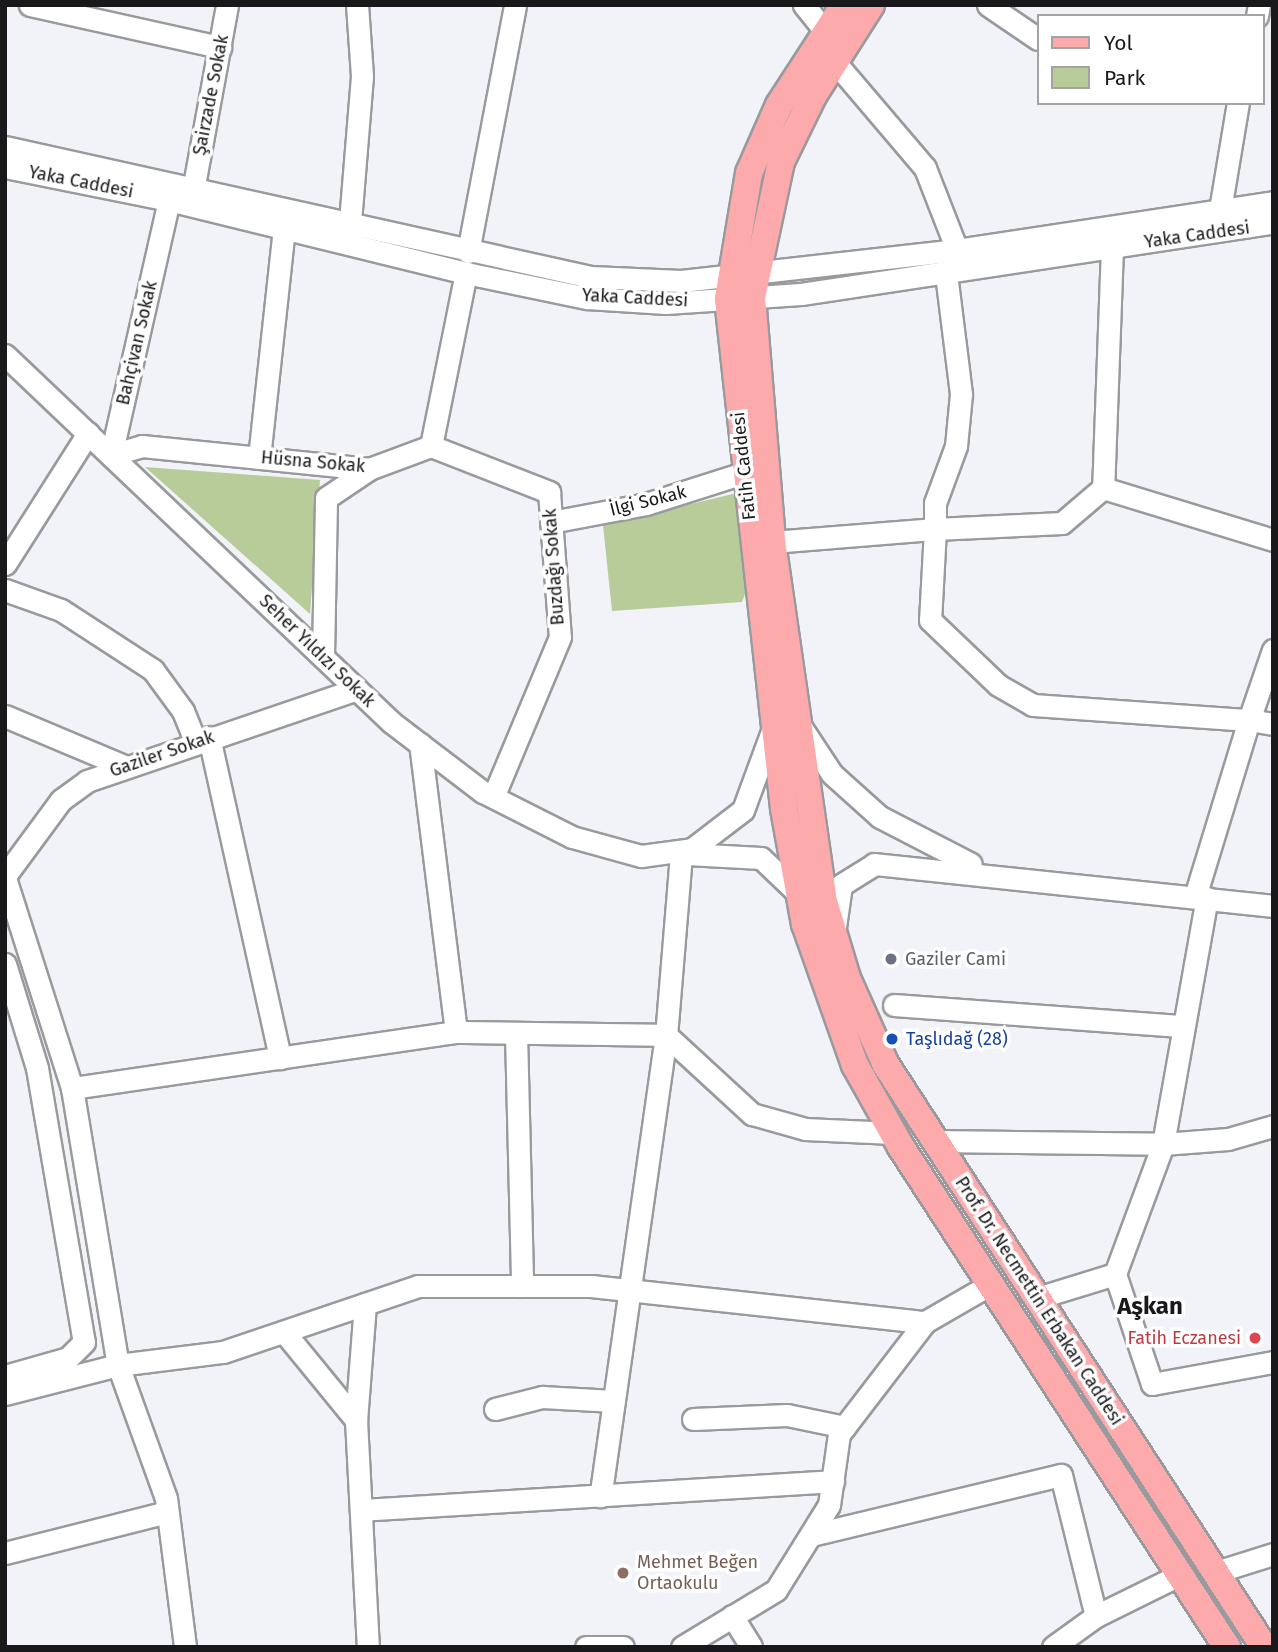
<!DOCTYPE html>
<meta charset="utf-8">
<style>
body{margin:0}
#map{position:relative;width:1278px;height:1652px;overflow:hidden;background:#f1f3f8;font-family:"Fira Sans",sans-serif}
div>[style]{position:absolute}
.green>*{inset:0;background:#b7cc99}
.roads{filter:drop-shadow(2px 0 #989a9e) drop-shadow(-2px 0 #989a9e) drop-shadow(0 2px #989a9e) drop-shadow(0 -2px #989a9e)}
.minor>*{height:21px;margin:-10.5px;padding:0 10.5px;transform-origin:10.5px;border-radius:10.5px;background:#fff}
.major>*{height:26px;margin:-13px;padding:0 13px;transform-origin:13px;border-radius:13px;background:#fdaaad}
.dots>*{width:19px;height:19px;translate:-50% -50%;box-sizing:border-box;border:4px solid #fff;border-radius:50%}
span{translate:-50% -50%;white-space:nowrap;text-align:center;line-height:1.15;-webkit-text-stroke:7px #fff;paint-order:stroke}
.street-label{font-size:18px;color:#19191b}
.worship-label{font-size:18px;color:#5b616d}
.left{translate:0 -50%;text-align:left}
.transit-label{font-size:18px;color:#164399}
.health-label{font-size:18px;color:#be3a42}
.right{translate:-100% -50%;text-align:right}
.education-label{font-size:18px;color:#785e54}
.district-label{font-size:24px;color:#19191b;font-weight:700}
.frame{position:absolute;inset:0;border:7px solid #19191b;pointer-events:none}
.legend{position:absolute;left:1037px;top:14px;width:228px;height:91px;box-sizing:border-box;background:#fff;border:2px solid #a3a3a4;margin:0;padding:9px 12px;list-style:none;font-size:21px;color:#19191b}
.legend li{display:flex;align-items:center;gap:14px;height:35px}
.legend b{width:35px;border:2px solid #a3a3a4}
</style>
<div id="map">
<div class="green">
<i style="clip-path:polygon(145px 467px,320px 480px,310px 614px)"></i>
<i style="clip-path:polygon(737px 493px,749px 583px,742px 602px,612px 611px,603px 525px)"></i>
</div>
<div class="roads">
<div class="minor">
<i style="left:30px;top:5px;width:195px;rotate:12.5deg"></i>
<i style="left:804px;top:5px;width:35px;rotate:51deg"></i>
<i style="left:988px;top:5px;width:60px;rotate:34.2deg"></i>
<i style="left:1257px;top:16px;width:11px;rotate:-80deg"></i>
<i style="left:834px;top:61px;width:140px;rotate:49.6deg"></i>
<i style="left:925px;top:168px;width:88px;rotate:68.7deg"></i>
<i style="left:5px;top:147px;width:600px;rotate:12.51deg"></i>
<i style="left:591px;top:277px;width:90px;rotate:2.5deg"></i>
<i style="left:681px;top:281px;width:278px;rotate:-6.4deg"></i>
<i style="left:957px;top:250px;width:320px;rotate:-8.6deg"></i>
<i style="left:5px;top:167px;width:167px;rotate:11.4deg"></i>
<i style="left:169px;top:200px;width:306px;rotate:13.8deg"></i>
<i style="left:466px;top:273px;width:124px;rotate:11.7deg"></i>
<i style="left:587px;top:298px;width:79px;rotate:3.6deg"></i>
<i style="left:666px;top:303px;width:135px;rotate:-3.8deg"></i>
<i style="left:801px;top:294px;width:477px;rotate:-8.6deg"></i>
<i style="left:194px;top:185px;width:183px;rotate:-79.6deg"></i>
<i style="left:169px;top:200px;width:262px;rotate:102.8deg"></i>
<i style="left:111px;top:455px;width:32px;rotate:-16deg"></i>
<i style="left:142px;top:446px;width:228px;rotate:5.8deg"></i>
<i style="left:369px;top:469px;width:66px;rotate:-20.4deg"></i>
<i style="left:431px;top:446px;width:177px;rotate:-78.6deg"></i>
<i style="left:1220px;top:210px;width:109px;rotate:-80.5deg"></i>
<i style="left:350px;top:222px;width:146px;rotate:-85.3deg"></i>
<i style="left:362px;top:76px;width:71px;rotate:-94deg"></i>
<i style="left:1112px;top:247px;width:241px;rotate:92.1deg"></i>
<i style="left:1103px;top:488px;width:178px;rotate:17deg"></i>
<i style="left:468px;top:252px;width:251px;rotate:-79.2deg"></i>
<i style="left:5px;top:355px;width:533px;rotate:43.55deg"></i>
<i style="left:391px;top:722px;width:116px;rotate:37.3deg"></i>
<i style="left:483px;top:792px;width:100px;rotate:26.8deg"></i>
<i style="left:572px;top:837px;width:72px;rotate:15.4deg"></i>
<i style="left:641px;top:856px;width:51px;rotate:-7.8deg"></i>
<i style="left:692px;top:849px;width:64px;rotate:-37.4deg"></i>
<i style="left:743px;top:810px;width:84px;rotate:-69.8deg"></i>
<i style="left:431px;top:446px;width:127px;rotate:21.3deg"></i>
<i style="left:549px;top:492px;width:145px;rotate:85.7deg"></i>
<i style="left:560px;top:637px;width:173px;rotate:112.7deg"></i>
<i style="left:259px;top:458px;width:232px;rotate:-83.8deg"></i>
<i style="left:1103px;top:488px;width:54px;rotate:139.5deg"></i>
<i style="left:1062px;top:523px;width:127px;rotate:177.3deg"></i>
<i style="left:935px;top:529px;width:91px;rotate:93.1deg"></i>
<i style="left:930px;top:620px;width:94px;rotate:43.7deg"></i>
<i style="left:998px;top:685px;width:40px;rotate:29.7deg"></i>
<i style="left:1033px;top:705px;width:217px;rotate:4deg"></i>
<i style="left:1249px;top:720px;width:185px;rotate:107deg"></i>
<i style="left:551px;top:522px;width:97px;rotate:-10.7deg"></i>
<i style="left:646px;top:504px;width:103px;rotate:-17.6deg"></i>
<i style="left:772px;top:542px;width:164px;rotate:-4.6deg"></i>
<i style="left:935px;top:529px;width:26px;rotate:-90deg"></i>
<i style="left:935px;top:503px;width:61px;rotate:-69.8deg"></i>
<i style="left:956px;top:446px;width:52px;rotate:-84.5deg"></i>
<i style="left:961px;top:394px;width:121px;rotate:-97.1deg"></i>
<i style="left:5px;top:564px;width:155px;rotate:-57.6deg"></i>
<i style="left:5px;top:590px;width:59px;rotate:19.7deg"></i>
<i style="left:61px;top:610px;width:110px;rotate:33.1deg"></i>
<i style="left:153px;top:670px;width:51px;rotate:53.8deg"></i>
<i style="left:183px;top:711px;width:32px;rotate:68deg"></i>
<i style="left:1273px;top:650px;width:74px;rotate:108.9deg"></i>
<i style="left:1249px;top:720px;width:24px;rotate:9deg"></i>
<i style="left:323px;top:657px;width:159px;rotate:-88.9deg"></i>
<i style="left:326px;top:498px;width:52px;rotate:-34deg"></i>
<i style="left:5px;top:716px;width:129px;rotate:22.8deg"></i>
<i style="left:801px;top:727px;width:56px;rotate:56.6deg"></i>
<i style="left:832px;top:774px;width:64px;rotate:41.9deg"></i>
<i style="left:880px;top:817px;width:102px;rotate:27.3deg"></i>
<i style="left:209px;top:737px;width:329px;rotate:77.5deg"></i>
<i style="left:681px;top:854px;width:182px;rotate:94.7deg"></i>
<i style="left:666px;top:1035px;width:117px;rotate:42.6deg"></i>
<i style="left:752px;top:1114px;width:55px;rotate:15.8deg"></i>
<i style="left:805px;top:1129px;width:88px;rotate:2.6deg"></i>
<i style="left:687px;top:854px;width:74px;rotate:3.1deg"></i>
<i style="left:761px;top:858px;width:52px;rotate:43.5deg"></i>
<i style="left:5px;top:876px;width:94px;rotate:-53.6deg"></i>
<i style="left:61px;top:800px;width:32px;rotate:-36deg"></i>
<i style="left:87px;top:781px;width:285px;rotate:-18.8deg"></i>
<i style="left:5px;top:878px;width:220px;rotate:72.3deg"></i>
<i style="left:72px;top:1088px;width:388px;rotate:-8.3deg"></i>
<i style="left:456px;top:1032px;width:290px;rotate:-97.1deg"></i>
<i style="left:835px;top:927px;width:42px;rotate:-81.9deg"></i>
<i style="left:841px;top:885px;width:39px;rotate:-32deg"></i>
<i style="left:874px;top:864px;width:401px;rotate:6deg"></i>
<i style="left:5px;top:964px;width:109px;rotate:72.9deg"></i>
<i style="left:37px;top:1068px;width:278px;rotate:80.3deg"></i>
<i style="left:84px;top:1342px;width:23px;rotate:135deg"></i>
<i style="left:68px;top:1358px;width:66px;rotate:164.1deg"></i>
<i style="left:894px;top:1005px;width:290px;rotate:4.2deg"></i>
<i style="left:456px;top:1032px;width:210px;rotate:0.8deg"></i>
<i style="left:666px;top:1035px;width:466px;rotate:98.1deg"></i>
<i style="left:516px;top:1033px;width:253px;rotate:88.6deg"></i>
<i style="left:72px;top:1088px;width:281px;rotate:80.6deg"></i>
<i style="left:118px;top:1365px;width:106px;rotate:-7.1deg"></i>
<i style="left:223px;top:1352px;width:206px;rotate:-18.7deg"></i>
<i style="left:418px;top:1286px;width:173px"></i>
<i style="left:591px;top:1286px;width:336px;rotate:6.2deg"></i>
<i style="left:933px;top:1141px;width:230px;rotate:0.7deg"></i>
<i style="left:1163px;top:1144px;width:65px;rotate:-4.4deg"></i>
<i style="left:1228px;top:1139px;width:47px;rotate:-16.1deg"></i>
<i style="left:1115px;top:1274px;width:116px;rotate:71.4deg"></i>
<i style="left:1152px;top:1384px;width:123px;rotate:-10.3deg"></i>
<i style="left:1037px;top:1298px;width:82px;rotate:-17.1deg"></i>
<i style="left:1115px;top:1274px;width:139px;rotate:-69.7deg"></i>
<i style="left:1163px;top:1144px;width:250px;rotate:-79.9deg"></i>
<i style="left:365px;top:1304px;width:116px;rotate:94.4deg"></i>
<i style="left:356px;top:1420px;width:227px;rotate:87deg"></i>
<i style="left:284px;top:1332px;width:114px;rotate:50.7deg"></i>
<i style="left:5px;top:1394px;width:117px;rotate:-14.4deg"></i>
<i style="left:118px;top:1365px;width:141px;rotate:70.2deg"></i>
<i style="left:166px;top:1498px;width:150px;rotate:82.7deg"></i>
<i style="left:495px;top:1409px;width:49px;rotate:-14.3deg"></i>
<i style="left:542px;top:1397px;width:72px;rotate:3.2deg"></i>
<i style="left:693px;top:1419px;width:94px;rotate:-2.4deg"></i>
<i style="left:787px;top:1415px;width:59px;rotate:11.7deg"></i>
<i style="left:361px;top:1510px;width:473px;rotate:-3.5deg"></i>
<i style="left:811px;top:1535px;width:257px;rotate:-13.5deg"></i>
<i style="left:1061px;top:1475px;width:145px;rotate:76.1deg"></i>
<i style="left:5px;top:1553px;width:167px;rotate:-14.2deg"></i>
<i style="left:1216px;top:1572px;width:60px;rotate:-17.5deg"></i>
<i style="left:732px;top:1616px;width:36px;rotate:58deg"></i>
<i style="left:586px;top:1647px;width:37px"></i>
<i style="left:682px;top:1647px;width:110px;rotate:-31.2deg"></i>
<i style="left:776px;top:1590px;width:100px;rotate:-58.1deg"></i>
<i style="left:829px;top:1505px;width:72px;rotate:-82deg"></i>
<i style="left:839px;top:1434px;width:141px;rotate:-52.5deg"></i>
<i style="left:925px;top:1322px;width:74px;rotate:-30deg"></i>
<i style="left:1053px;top:1647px;width:53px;rotate:-35.8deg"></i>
<i style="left:1096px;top:1616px;width:93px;rotate:-26.3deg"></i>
</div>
<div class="major">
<i style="left:844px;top:5px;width:119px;rotate:123deg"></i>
<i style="left:779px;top:105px;width:74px;rotate:113.8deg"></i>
<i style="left:749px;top:173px;width:128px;rotate:99.5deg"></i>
<i style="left:728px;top:299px;width:513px;rotate:83.73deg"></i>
<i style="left:784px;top:809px;width:117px;rotate:79.7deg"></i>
<i style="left:805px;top:924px;width:150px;rotate:70.5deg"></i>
<i style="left:855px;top:1065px;width:94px;rotate:60.7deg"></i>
<i style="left:901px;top:1147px;width:597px;rotate:56.9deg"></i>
<i style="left:871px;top:5px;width:108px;rotate:122.5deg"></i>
<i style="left:813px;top:96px;width:73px;rotate:115.9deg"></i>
<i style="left:781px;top:162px;width:138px;rotate:102.1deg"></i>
<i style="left:752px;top:297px;width:246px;rotate:85.3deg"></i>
<i style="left:772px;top:542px;width:360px;rotate:81.8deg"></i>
<i style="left:823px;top:898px;width:84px;rotate:73.3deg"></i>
<i style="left:847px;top:978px;width:95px;rotate:65.9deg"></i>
<i style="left:886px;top:1065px;width:694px;rotate:57deg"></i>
</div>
</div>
<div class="dots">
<i style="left:891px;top:959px;background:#6b7280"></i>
<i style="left:892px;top:1039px;background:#1a4fb4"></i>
<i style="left:1255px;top:1338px;background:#e0444e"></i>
<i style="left:623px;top:1573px;background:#8d6e63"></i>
</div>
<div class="street-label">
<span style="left:211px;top:95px;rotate:-79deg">Şairzade Sokak</span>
<span style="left:81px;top:182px;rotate:11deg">Yaka Caddesi</span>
<span style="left:1197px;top:235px;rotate:-8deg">Yaka Caddesi</span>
<span style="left:635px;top:298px;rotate:3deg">Yaka Caddesi</span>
<span style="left:137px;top:343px;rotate:-77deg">Bahçivan Sokak</span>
<span style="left:313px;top:462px;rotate:5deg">Hüsna Sokak</span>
<span style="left:744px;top:466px;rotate:-96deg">Fatih Caddesi</span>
<span style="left:648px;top:501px;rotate:-14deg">İlgi Sokak</span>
<span style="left:554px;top:567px;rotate:-94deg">Buzdağı Sokak</span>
<span style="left:317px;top:651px;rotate:44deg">Seher Yıldızı Sokak</span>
<span style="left:162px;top:754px;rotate:-19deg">Gaziler Sokak</span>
<span style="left:1039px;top:1301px;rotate:57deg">Prof. Dr. Necmettin Erbakan Caddesi</span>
</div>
<div class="worship-label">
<span class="left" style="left:905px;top:959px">Gaziler Cami</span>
</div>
<div class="transit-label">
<span class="left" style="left:906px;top:1039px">Taşlıdağ (28)</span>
</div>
<div class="health-label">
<span class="right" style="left:1241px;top:1338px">Fatih Eczanesi</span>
</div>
<div class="education-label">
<span class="left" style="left:637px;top:1573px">Mehmet Beğen<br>Ortaokulu</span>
</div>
<div class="district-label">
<span style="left:1150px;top:1307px">Aşkan</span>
</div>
<div class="frame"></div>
<ul class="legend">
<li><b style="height:9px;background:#fdaaad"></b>Yol</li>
<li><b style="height:19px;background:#b7cc99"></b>Park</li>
</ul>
</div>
